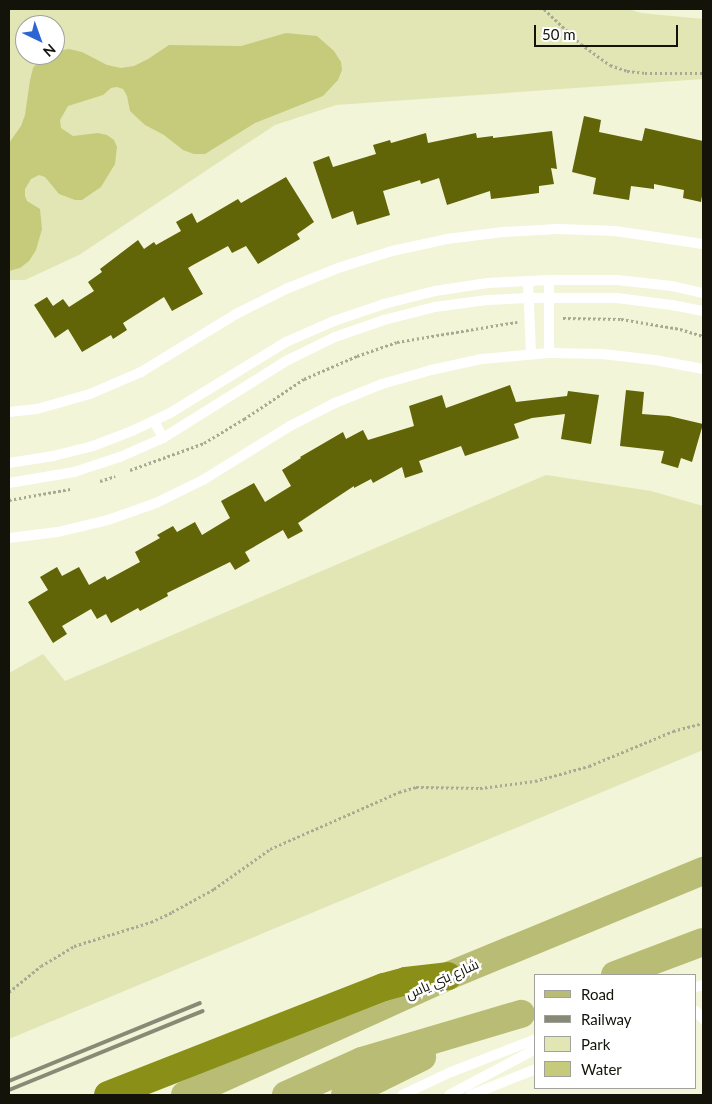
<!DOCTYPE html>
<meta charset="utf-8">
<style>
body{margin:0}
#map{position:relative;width:712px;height:1104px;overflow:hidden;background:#f2f5d7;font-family:Lato,Cairo,sans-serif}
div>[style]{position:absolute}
.green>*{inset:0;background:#e2e6b4}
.water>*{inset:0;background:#c5cb7a}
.building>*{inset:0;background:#616407}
.path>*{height:3px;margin-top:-1.5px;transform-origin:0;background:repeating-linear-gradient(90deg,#a8aa93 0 2.5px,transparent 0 5px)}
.lane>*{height:10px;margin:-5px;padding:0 5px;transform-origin:5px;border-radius:5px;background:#fff}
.primary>*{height:28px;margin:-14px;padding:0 14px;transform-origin:14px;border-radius:14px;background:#b9bc74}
.highway>*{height:28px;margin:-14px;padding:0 14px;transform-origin:14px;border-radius:14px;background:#8a8f18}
.rail>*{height:4px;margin:-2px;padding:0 2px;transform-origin:2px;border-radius:2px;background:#888a75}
span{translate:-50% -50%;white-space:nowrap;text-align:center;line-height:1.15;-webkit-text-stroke:5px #fff;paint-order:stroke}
.street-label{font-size:14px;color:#131309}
.frame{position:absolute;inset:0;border:10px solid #131309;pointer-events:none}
.legend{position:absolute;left:534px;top:974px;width:162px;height:115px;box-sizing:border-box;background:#fff;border:1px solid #a1a19d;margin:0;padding:6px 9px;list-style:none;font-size:15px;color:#131309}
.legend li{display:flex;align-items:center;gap:10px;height:25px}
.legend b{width:25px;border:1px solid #a1a19d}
.north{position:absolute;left:15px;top:15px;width:50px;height:50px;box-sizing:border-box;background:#fff;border:1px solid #a1a19d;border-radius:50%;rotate:138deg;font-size:14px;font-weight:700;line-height:20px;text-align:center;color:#131309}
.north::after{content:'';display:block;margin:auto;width:18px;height:22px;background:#2d66d3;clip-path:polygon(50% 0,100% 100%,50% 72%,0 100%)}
.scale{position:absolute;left:534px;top:25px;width:144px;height:22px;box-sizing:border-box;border:2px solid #131309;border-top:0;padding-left:6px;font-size:15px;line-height:18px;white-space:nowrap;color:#131309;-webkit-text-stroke:4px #fff;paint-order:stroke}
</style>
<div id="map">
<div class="green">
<i style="clip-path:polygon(evenodd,9px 9px,629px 9px,641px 13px,703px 19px,703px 79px,336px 105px,275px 125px,79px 255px,25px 280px,9px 280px,9px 9px,25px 25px,55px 25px,55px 55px,25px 55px,25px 25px)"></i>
<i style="clip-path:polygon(546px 475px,651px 491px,703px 506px,703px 750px,9px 1039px,9px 673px,43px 654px,65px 681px)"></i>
</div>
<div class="water">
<i style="clip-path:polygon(286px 33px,317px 36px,334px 51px,341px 62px,342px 70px,338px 80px,323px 96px,255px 123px,205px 154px,194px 154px,183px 150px,164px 135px,145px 125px,130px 111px,127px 96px,123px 89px,117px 87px,111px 88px,103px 95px,68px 106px,60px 120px,61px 128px,73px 136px,98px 133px,107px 135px,114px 140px,117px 147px,115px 164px,101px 187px,82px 200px,75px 200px,59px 194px,45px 177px,39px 175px,31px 179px,25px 189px,25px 196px,27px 201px,40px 209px,42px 229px,36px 250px,29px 261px,20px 268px,9px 271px,9px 143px,21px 126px,25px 115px,30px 80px,33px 68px,39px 61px,46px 55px,55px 55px,55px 51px,69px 49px,82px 52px,107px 65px,121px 68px,134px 66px,148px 59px,169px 45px,241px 46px)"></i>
</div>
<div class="building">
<i style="clip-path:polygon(584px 116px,601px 120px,599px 132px,642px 141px,645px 128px,703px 141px,703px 190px,701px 202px,683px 198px,684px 190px,654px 184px,654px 189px,631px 186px,629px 200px,593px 194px,596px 178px,572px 172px)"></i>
<i style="clip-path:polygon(552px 131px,557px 169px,551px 168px,554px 184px,539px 186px,539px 193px,491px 199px,490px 191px,447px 205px,439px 178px,421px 184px,420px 180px,383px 191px,390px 215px,357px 225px,353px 211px,332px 219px,313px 162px,329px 156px,333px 167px,376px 154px,373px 145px,390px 140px,391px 143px,426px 133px,428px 143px,476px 133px,477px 138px,493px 136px,493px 138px)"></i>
<i style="clip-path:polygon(286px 177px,314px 222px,297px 234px,300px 239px,258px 264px,246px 246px,232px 253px,228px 246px,193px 265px,188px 268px,203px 294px,172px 311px,164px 297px,123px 323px,127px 330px,113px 339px,111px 335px,82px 352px,68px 329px,55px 338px,34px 305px,47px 297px,53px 306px,63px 299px,69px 307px,94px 291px,88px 282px,102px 272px,100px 269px,138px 240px,144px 249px,154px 242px,156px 245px,181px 231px,176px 222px,192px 213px,197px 223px,238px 199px,241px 203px)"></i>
<i style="clip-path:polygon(510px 385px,516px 402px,567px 396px,568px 391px,599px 395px,591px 444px,561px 439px,565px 414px,532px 418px,514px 424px,519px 438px,465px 456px,461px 446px,419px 461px,423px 472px,405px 478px,402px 467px,373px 483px,371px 479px,354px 488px,354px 486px,298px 523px,303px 531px,288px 539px,283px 530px,245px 552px,250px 561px,235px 570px,230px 562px,167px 593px,168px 596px,140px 611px,138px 608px,111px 623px,106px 614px,97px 619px,91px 609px,62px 626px,67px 634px,53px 643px,28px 602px,48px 590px,40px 577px,57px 567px,62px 576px,79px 567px,89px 585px,105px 576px,107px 580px,140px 562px,135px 552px,160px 538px,157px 535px,173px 526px,177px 532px,195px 522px,202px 535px,230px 518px,221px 501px,254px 483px,265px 502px,291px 486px,282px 470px,301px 458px,300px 457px,343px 432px,346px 439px,363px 430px,368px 440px,414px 426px,409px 406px,442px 395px,446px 408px)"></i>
<i style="clip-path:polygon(626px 390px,644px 392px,642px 414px,669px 416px,703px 424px,692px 462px,681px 458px,678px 468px,661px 463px,664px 451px,620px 446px)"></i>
</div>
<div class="path">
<i style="left:544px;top:9px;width:51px;rotate:43.4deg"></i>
<i style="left:581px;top:44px;width:36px;rotate:36deg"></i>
<i style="left:610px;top:65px;width:18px;rotate:19deg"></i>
<i style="left:627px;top:71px;width:18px;rotate:6deg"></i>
<i style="left:645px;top:73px;width:58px"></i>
<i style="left:563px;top:318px;width:58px;rotate:1deg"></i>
<i style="left:621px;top:319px;width:60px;rotate:9.6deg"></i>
<i style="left:680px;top:329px;width:24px;rotate:17deg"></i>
<i style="left:130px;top:470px;width:79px;rotate:-20deg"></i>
<i style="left:204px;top:443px;width:47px;rotate:-31deg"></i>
<i style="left:244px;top:419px;width:72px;rotate:-33.7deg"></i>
<i style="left:304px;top:379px;width:58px;rotate:-23.5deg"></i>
<i style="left:357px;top:356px;width:42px;rotate:-19.3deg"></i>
<i style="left:397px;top:342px;width:122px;rotate:-9.5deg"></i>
<i style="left:100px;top:481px;width:16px;rotate:-18deg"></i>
<i style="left:9px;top:500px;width:62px;rotate:-10.2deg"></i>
<i style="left:9px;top:992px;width:41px;rotate:-39.1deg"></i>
<i style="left:41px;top:966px;width:39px;rotate:-31deg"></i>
<i style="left:74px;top:946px;width:81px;rotate:-17.3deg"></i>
<i style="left:151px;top:922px;width:23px;rotate:-25deg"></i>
<i style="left:172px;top:912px;width:48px;rotate:-28.7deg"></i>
<i style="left:214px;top:889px;width:69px;rotate:-35.5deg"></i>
<i style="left:270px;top:849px;width:141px;rotate:-23.8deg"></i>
<i style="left:399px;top:792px;width:18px;rotate:-16deg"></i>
<i style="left:416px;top:787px;width:64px;rotate:0.9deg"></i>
<i style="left:480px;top:788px;width:55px;rotate:-7.3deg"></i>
<i style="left:535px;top:781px;width:56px;rotate:-15.5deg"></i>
<i style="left:589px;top:766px;width:91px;rotate:-22.6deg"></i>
<i style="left:673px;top:731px;width:31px;rotate:-15deg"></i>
</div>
<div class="lane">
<i style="left:549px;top:280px;width:73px;rotate:90deg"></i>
<i style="left:528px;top:281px;width:73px;rotate:87.6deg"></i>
<i style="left:9px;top:412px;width:28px;rotate:-6deg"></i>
<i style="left:37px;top:409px;width:55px;rotate:-15.8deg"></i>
<i style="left:90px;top:394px;width:56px;rotate:-23.3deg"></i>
<i style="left:141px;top:372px;width:111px;rotate:-31.4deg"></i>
<i style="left:236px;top:314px;width:56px;rotate:-26.6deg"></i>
<i style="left:286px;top:289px;width:56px;rotate:-22deg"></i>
<i style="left:338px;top:268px;width:57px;rotate:-17.5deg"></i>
<i style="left:392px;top:251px;width:56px;rotate:-12.3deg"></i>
<i style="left:447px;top:239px;width:56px;rotate:-7.1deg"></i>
<i style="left:503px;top:232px;width:55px;rotate:-3.1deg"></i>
<i style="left:558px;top:229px;width:57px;rotate:2deg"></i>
<i style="left:615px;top:231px;width:89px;rotate:8.4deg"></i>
<i style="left:154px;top:421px;width:19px;rotate:62deg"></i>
<i style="left:9px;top:463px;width:45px;rotate:-9deg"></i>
<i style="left:53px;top:456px;width:41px;rotate:-14deg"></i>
<i style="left:93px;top:446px;width:42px;rotate:-21deg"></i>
<i style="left:132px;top:431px;width:42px;rotate:-25.3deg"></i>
<i style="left:170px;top:413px;width:136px;rotate:-31.5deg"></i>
<i style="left:286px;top:342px;width:52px;rotate:-23.6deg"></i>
<i style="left:334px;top:321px;width:53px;rotate:-18.8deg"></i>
<i style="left:384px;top:304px;width:53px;rotate:-14.3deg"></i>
<i style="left:435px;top:291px;width:53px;rotate:-8.7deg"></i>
<i style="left:487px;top:283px;width:62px;rotate:-2.8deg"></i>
<i style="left:549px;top:280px;width:68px"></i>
<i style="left:617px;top:280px;width:55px;rotate:6.2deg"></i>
<i style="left:672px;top:286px;width:32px;rotate:13deg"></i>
<i style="left:9px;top:483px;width:66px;rotate:-9.6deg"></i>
<i style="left:74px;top:472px;width:48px;rotate:-18.1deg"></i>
<i style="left:120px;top:457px;width:47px;rotate:-23.8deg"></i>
<i style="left:163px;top:438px;width:147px;rotate:-32deg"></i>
<i style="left:288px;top:360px;width:52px;rotate:-26.1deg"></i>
<i style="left:335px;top:337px;width:52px;rotate:-19.1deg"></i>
<i style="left:384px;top:320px;width:53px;rotate:-14.3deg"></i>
<i style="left:435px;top:307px;width:52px;rotate:-7.7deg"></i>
<i style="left:487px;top:300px;width:42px;rotate:-2.7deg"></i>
<i style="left:529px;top:298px;width:88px"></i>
<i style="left:617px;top:298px;width:55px;rotate:7.3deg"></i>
<i style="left:672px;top:305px;width:32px;rotate:11deg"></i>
<i style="left:9px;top:538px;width:49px;rotate:-7deg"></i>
<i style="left:58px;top:532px;width:51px;rotate:-13.5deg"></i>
<i style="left:108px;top:520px;width:51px;rotate:-19.5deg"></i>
<i style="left:156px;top:503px;width:52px;rotate:-26.1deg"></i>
<i style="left:203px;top:480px;width:102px;rotate:-31.8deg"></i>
<i style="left:290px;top:426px;width:51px;rotate:-27.1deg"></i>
<i style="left:335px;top:403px;width:51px;rotate:-22deg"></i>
<i style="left:382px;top:384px;width:51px;rotate:-15.9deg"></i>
<i style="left:431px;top:370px;width:51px;rotate:-12.4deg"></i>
<i style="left:481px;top:359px;width:68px;rotate:-5deg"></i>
<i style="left:549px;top:353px;width:53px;rotate:1.1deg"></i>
<i style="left:602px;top:354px;width:53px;rotate:6.5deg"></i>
<i style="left:655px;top:360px;width:49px;rotate:10.6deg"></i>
<i style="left:696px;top:987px;width:7px;rotate:-16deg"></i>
<i style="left:696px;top:1011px;width:11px;rotate:49deg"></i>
<i style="left:402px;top:1095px;width:54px;rotate:-25.1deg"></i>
<i style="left:451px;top:1072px;width:91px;rotate:-21.2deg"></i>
<i style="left:449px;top:1095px;width:98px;rotate:-27.9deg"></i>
<i style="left:471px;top:1095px;width:70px;rotate:-21.8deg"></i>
</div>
<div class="primary">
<i style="left:615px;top:975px;width:94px;rotate:-20.6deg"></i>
<i style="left:185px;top:1095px;width:289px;rotate:-24.3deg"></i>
<i style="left:448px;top:976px;width:276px;rotate:-22.4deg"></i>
<i style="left:286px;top:1095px;width:83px;rotate:-24.1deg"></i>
<i style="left:362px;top:1061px;width:166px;rotate:-16.5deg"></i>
<i style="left:345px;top:1095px;width:86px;rotate:-26.3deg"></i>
</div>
<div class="highway">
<i style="left:108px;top:1095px;width:296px;rotate:-21.4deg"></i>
<i style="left:384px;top:987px;width:23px;rotate:-15deg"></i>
<i style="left:406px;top:981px;width:42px;rotate:-6.8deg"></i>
</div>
<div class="rail">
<i style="left:9px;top:1081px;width:206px;rotate:-22.2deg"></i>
<i style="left:9px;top:1090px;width:209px;rotate:-22.2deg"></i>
</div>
<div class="street-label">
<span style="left:442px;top:979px;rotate:-24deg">شارع بني ياس</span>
</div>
<div class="frame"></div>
<ul class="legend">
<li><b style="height:6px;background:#b9bc74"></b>Road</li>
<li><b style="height:6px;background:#888a75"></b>Railway</li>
<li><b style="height:14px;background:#e2e6b4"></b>Park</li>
<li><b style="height:14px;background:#c5cb7a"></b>Water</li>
</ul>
<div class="north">N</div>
<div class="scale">50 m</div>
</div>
